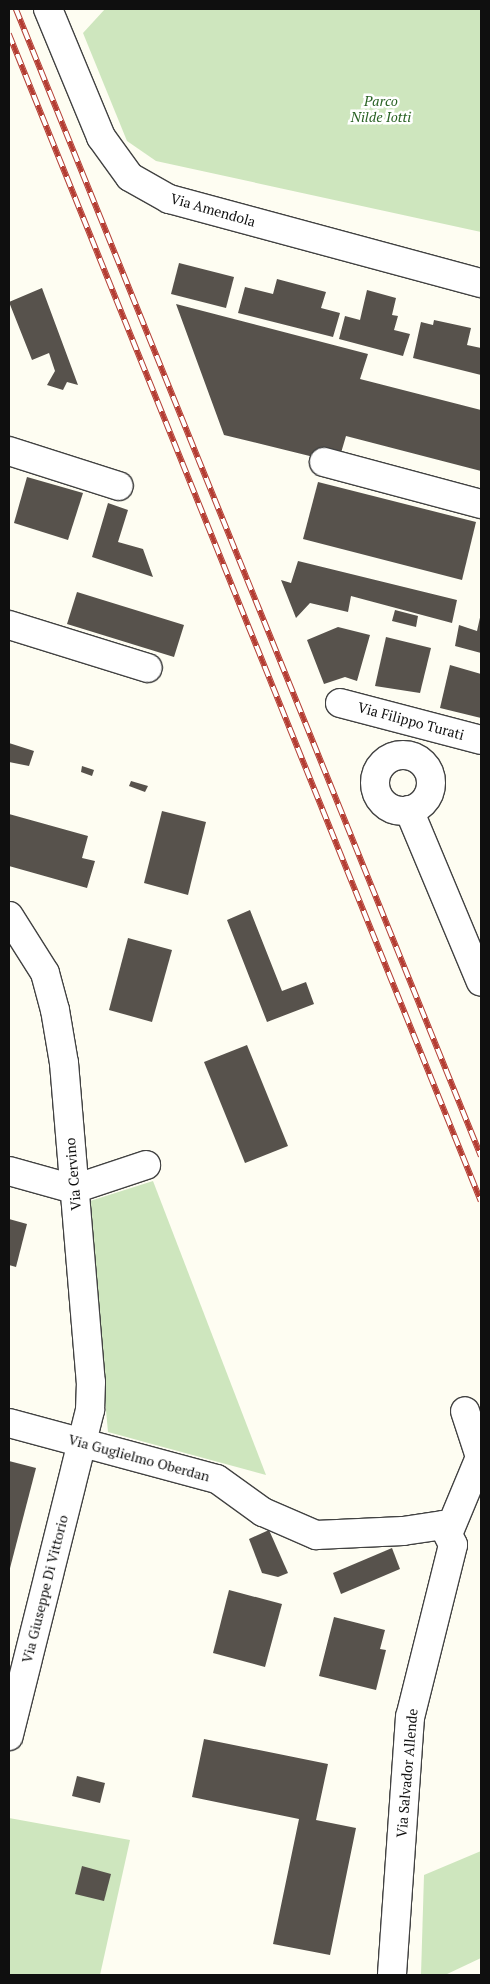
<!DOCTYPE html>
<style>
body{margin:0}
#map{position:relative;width:490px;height:1984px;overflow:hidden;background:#fefdf2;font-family:"PT Serif",serif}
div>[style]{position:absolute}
.green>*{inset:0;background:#cee6be}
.building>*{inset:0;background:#57524c}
.roads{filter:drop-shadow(1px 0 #424242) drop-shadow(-1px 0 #424242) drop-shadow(0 1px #424242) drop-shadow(0 -1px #424242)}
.minor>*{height:28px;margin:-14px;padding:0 14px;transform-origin:14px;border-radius:14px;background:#fff}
.minor>.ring{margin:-14px;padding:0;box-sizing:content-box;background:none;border:28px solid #fff;border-radius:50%}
.rail>*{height:5.5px;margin-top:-2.75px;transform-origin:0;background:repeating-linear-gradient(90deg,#fff 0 11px,#b43d33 0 22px);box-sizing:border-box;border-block:1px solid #b43d33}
span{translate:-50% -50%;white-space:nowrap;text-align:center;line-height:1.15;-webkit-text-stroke:5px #fff;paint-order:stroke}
.park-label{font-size:14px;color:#296224;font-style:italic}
.street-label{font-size:14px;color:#0f0f0f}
.frame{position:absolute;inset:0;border:10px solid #0f0f0f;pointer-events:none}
</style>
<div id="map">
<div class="green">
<i style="clip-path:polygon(105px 9px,481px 9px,481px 232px,156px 161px,127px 141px,83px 33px)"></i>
<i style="clip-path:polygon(153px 1181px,266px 1475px,108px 1432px,87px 1202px)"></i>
<i style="clip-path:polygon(9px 1818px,130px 1840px,100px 1975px,9px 1975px)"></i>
<i style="clip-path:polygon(481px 1851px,481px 1958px,445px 1975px,421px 1975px,424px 1875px)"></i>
</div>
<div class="building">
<i style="clip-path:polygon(179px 263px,234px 277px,226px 308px,171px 294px)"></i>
<i style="clip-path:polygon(277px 279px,326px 292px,321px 308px,340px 313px,333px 337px,238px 313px,245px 287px,273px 294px)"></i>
<i style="clip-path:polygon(42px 288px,78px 385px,67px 382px,63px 390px,47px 385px,55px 371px,49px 353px,32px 360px,9px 302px)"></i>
<i style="clip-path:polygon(367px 290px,396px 298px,392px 315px,398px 316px,394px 330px,410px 334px,403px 356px,339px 339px,345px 316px,360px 320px)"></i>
<i style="clip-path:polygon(176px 304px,368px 354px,360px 379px,481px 410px,481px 471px,346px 436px,338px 463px,224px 435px)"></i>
<i style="clip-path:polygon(434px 320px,471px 328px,467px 345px,481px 348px,481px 375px,413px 358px,421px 322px,433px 325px)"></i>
<i style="clip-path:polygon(27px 477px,83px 493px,68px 540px,14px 523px)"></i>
<i style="clip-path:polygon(318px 482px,476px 522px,462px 580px,303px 539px)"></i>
<i style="clip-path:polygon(108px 503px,128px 510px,118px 542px,143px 549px,153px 577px,92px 557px)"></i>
<i style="clip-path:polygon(298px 561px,457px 600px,452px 623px,351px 596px,348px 612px,310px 603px,296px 618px,281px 580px,291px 583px)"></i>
<i style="clip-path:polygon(77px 592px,184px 625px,174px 657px,67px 624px)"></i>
<i style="clip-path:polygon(395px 610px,418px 616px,416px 627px,392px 621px)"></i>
<i style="clip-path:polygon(481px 613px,481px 653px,455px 646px,459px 625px,477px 631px)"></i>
<i style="clip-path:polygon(338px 627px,370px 635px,357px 681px,345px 677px,324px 684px,307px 640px)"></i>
<i style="clip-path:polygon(386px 637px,431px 648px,420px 693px,375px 686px)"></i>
<i style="clip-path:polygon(450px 665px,481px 674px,481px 718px,440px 708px)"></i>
<i style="clip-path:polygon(9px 743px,34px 751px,29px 766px,9px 762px)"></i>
<i style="clip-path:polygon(82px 766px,94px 770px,92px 776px,81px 772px)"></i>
<i style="clip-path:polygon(131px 781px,148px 786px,145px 792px,129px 786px)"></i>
<i style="clip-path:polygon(162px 811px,206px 822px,188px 895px,144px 883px)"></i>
<i style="clip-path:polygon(9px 814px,88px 836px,82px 858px,95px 861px,87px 888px,9px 866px)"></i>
<i style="clip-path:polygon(250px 910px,282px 991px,306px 982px,314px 1004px,267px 1022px,227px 920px)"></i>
<i style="clip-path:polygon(128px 938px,172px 950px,152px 1022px,109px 1010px)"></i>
<i style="clip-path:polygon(247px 1045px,288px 1146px,245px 1163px,204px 1062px)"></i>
<i style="clip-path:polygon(9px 1219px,27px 1224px,16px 1267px,9px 1265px)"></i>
<i style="clip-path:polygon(9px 1461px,36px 1468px,9px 1572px)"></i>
<i style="clip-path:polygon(269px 1530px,288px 1573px,278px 1577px,262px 1573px,249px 1539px)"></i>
<i style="clip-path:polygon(392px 1548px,400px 1569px,341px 1594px,333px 1573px)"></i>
<i style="clip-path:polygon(229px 1590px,282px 1604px,265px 1667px,213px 1653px)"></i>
<i style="clip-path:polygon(334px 1617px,385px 1630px,380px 1649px,386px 1650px,376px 1690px,319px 1676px)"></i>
<i style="clip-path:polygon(204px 1739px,328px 1764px,316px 1820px,356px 1828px,330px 1955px,273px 1944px,299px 1819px,192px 1797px)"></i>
<i style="clip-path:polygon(77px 1776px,105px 1783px,100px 1803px,72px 1796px)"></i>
<i style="clip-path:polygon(82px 1866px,111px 1874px,104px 1901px,75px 1894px)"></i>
</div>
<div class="roads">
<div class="minor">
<i style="left:48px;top:9px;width:139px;rotate:67.5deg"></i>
<i style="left:101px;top:137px;width:49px;rotate:54.1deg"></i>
<i style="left:130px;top:177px;width:45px;rotate:29.4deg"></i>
<i style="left:169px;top:199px;width:323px;rotate:15.1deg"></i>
<i style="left:9px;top:451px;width:115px;rotate:17.7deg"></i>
<i style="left:324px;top:462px;width:163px;rotate:15deg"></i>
<i style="left:9px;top:625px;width:145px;rotate:17.2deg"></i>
<i style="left:340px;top:703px;width:146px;rotate:14.7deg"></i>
<i class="ring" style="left:375px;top:755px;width:28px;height:28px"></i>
<i style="left:409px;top:810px;width:186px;rotate:67.3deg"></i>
<i style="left:9px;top:916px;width:67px;rotate:57.7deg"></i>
<i style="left:45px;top:973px;width:38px;rotate:75deg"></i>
<i style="left:55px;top:1010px;width:54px;rotate:80.4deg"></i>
<i style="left:64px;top:1063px;width:320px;rotate:85.2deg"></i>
<i style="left:91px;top:1382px;width:28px;rotate:92deg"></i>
<i style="left:90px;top:1410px;width:336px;rotate:104deg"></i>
<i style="left:9px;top:1171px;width:67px;rotate:15.5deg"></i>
<i style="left:74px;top:1189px;width:76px;rotate:-18.4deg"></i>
<i style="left:9px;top:1423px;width:215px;rotate:15.1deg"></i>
<i style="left:217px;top:1479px;width:57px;rotate:35.7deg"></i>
<i style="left:263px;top:1512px;width:58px;rotate:23.5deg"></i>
<i style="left:316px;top:1535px;width:87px;rotate:-2.6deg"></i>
<i style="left:403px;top:1531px;width:40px;rotate:-8.5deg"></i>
<i style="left:443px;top:1525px;width:22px;rotate:63deg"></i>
<i style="left:453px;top:1545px;width:177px;rotate:104deg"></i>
<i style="left:410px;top:1717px;width:259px;rotate:94deg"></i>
<i style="left:448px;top:1534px;width:83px;rotate:-67.4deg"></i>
<i style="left:480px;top:1457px;width:48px;rotate:-108.1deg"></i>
</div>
</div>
<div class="rail">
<i style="left:16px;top:9px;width:1238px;rotate:67.93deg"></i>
<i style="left:9px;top:34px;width:1259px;rotate:67.98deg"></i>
</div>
<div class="park-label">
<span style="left:381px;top:109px">Parco<br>Nilde Iotti</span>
</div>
<div class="street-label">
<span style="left:213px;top:210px;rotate:16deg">Via Amendola</span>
<span style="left:411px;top:721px;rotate:15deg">Via Filippo Turati</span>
<span style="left:73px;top:1174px;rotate:-95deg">Via Cervino</span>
<span style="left:139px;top:1458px;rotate:15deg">Via Guglielmo Oberdan</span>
<span style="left:45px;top:1589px;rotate:-76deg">Via Giuseppe Di Vittorio</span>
<span style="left:407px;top:1773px;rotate:-85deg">Via Salvador Allende</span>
</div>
<div class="frame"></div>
</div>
